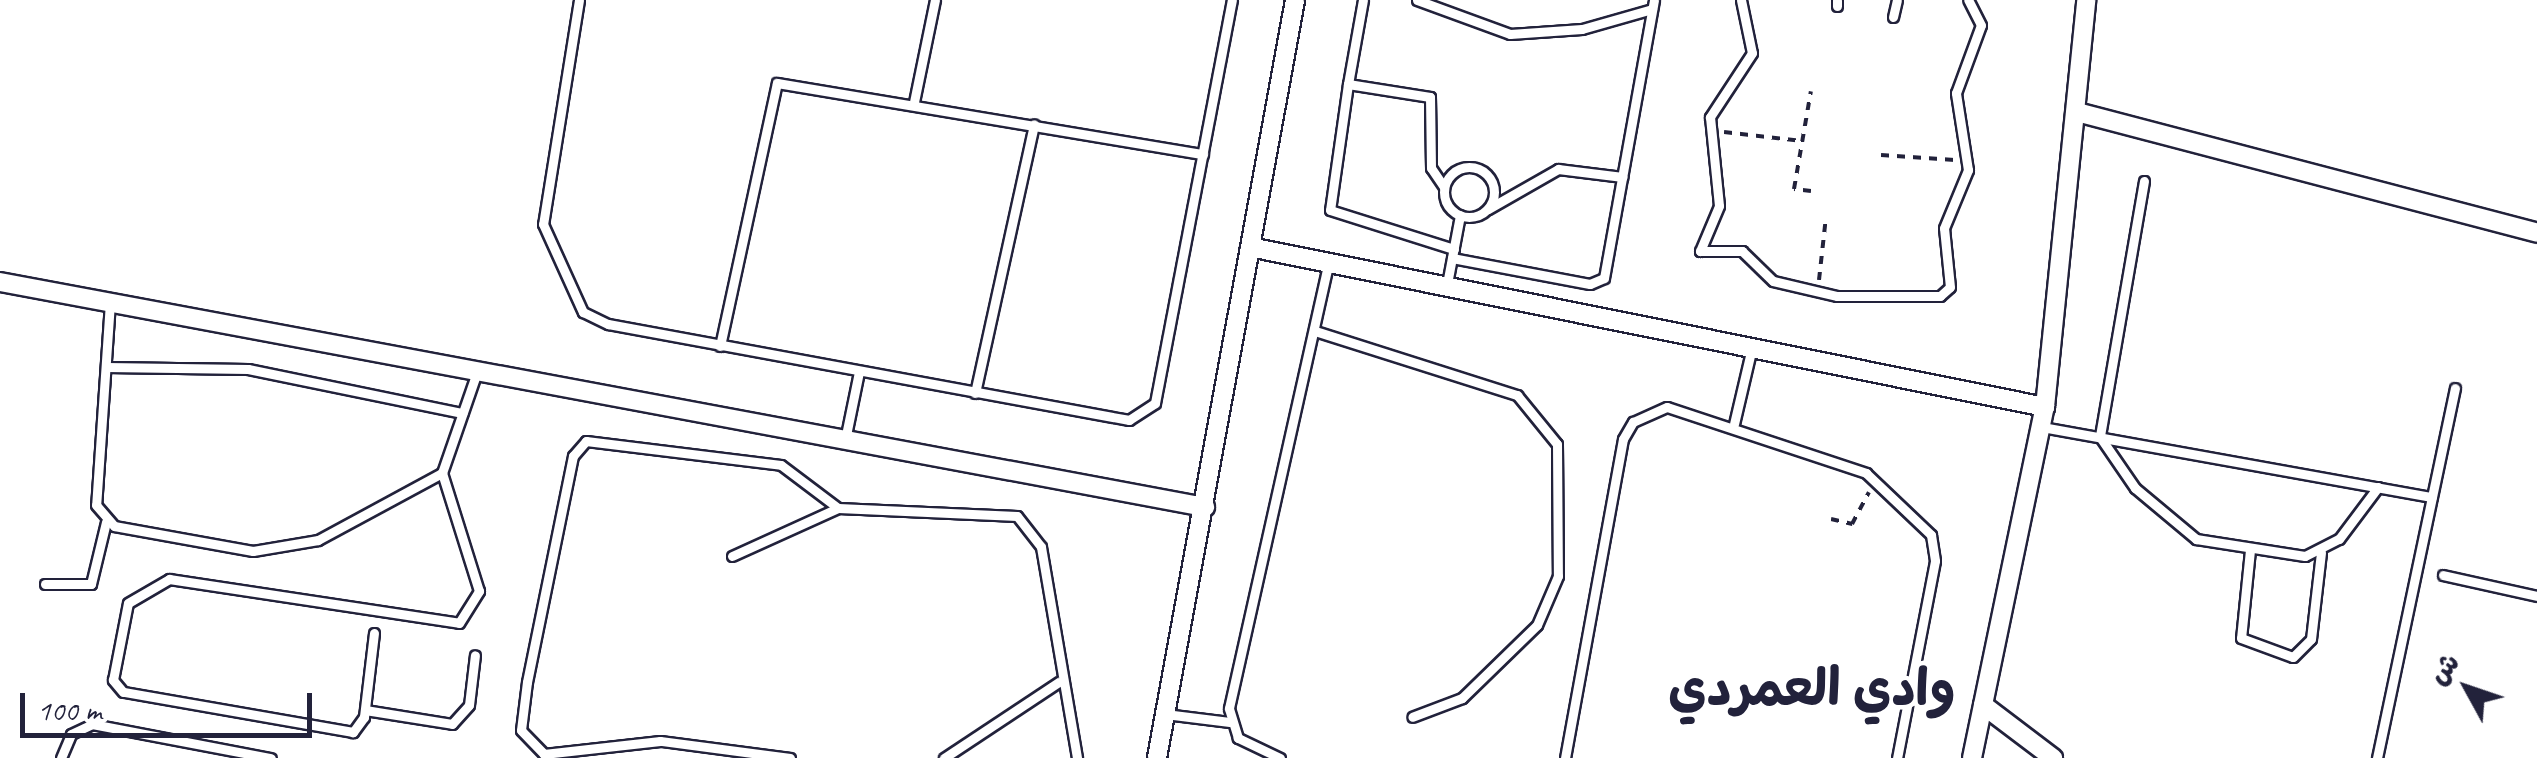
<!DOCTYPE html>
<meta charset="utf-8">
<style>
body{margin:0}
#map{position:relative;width:2537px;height:758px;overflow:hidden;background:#fff;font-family:Caveat,"Playpen Sans Arabic",sans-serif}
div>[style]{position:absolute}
.path>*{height:4px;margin-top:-2px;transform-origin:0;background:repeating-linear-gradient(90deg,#22223b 0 8px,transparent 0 16px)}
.roads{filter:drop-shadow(2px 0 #22223b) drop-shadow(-2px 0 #22223b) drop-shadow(0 2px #22223b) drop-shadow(0 -2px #22223b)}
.lane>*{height:9px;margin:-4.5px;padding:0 4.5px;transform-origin:4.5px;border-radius:4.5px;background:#fff}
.lane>.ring{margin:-4.5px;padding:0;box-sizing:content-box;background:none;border:9px solid #fff;border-radius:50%}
.street>*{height:18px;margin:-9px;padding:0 9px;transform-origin:9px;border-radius:9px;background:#fff}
span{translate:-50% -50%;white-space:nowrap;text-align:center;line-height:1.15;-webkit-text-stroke:9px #fff;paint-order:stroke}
.district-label{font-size:52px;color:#22223b;font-weight:700}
.north{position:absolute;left:2417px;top:638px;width:100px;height:100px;-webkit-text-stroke:8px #fff;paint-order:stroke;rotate:310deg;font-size:28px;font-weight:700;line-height:40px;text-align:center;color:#22223b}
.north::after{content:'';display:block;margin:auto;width:35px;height:45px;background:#22223b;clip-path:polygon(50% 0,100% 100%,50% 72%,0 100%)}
.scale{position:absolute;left:20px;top:693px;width:292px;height:45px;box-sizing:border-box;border:5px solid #22223b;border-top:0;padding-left:12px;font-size:30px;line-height:35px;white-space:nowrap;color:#22223b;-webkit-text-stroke:8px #fff;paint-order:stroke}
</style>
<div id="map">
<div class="path">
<i style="left:1724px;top:132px;width:79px;rotate:6.6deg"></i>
<i style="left:1881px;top:155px;width:74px;rotate:3.9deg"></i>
<i style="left:1811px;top:191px;width:17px;rotate:-173deg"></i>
<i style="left:1794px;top:189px;width:99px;rotate:-80.2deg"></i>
<i style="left:1819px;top:280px;width:63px;rotate:-83.7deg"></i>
<i style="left:1831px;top:519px;width:22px;rotate:13deg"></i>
<i style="left:1852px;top:524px;width:36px;rotate:-62deg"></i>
</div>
<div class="roads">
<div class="lane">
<i style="left:579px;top:0;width:227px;rotate:99.1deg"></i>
<i style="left:543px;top:224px;width:97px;rotate:65.6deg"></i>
<i style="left:583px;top:312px;width:28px;rotate:26deg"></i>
<i style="left:608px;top:324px;width:530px;rotate:10.44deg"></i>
<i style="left:1129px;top:420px;width:31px;rotate:-33deg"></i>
<i style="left:1155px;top:403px;width:410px;rotate:-79.2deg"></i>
<i style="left:1417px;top:0;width:99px;rotate:20.1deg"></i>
<i style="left:1510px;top:34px;width:72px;rotate:-4deg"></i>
<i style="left:1582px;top:29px;width:73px;rotate:-15.9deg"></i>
<i style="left:1741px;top:0;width:54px;rotate:78.3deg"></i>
<i style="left:1752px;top:53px;width:77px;rotate:123.3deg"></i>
<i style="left:1710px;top:117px;width:89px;rotate:84.2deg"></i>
<i style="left:1719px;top:206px;width:49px;rotate:112.9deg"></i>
<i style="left:1700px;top:251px;width:42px"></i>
<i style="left:1742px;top:251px;width:43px;rotate:44.1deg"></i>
<i style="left:1773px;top:281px;width:66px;rotate:13.2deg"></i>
<i style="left:1837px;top:296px;width:103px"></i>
<i style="left:1940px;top:296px;width:13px;rotate:-42deg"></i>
<i style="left:1950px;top:287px;width:59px;rotate:-95.8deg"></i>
<i style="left:1944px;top:228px;width:63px;rotate:-67.5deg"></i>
<i style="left:1968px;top:170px;width:78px;rotate:-98.9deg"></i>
<i style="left:1956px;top:93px;width:72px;rotate:-69.8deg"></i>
<i style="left:1981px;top:25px;width:28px;rotate:-117deg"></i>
<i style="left:1837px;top:6px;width:6px;rotate:-90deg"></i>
<i style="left:1893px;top:17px;width:17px;rotate:-77deg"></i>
<i style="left:1348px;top:84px;width:85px;rotate:-79.9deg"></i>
<i style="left:914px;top:102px;width:104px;rotate:-78.4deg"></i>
<i class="ring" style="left:1444px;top:167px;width:41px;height:41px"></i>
<i style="left:2144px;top:181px;width:260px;rotate:99.8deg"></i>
<i style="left:2100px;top:437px;width:62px;rotate:55.5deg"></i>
<i style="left:2135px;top:488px;width:80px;rotate:39.9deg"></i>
<i style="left:2196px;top:539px;width:110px;rotate:8.9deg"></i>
<i style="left:2305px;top:556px;width:38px;rotate:-27deg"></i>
<i style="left:2339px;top:539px;width:65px;rotate:-53.1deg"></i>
<i style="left:1444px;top:187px;width:23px;rotate:-124deg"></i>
<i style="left:1431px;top:168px;width:71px;rotate:-90.8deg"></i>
<i style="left:1430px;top:97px;width:83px;rotate:-171deg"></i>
<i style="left:1348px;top:84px;width:127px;rotate:98.1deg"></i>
<i style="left:1330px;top:210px;width:130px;rotate:17.5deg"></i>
<i style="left:1488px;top:209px;width:81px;rotate:-29.7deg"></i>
<i style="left:1558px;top:169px;width:65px;rotate:7deg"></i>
<i style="left:1452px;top:258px;width:140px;rotate:10.7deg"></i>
<i style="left:1590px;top:284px;width:15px;rotate:-23deg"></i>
<i style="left:1604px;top:278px;width:282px;rotate:-79.8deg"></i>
<i style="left:1447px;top:284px;width:70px;rotate:-79.3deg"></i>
<i style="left:110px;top:302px;width:203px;rotate:93.9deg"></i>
<i style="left:96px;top:505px;width:28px;rotate:49deg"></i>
<i style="left:114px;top:526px;width:141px;rotate:10.2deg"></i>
<i style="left:253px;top:551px;width:66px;rotate:-9.6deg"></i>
<i style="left:318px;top:540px;width:141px;rotate:-28.4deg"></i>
<i style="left:442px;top:473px;width:107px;rotate:-70.9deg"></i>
<i style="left:1315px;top:331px;width:212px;rotate:17.6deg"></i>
<i style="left:1517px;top:395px;width:63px;rotate:50.8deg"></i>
<i style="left:1557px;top:444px;width:132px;rotate:89.6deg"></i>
<i style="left:1558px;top:576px;width:53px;rotate:113.2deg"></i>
<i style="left:1537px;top:625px;width:105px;rotate:135.8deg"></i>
<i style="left:1462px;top:698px;width:53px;rotate:159.2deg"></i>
<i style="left:720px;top:346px;width:269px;rotate:-77.8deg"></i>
<i style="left:777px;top:83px;width:432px;rotate:9.5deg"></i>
<i style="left:106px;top:367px;width:142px;rotate:0.8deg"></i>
<i style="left:248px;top:369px;width:219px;rotate:11.6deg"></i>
<i style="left:975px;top:393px;width:275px;rotate:-77.6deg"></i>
<i style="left:1734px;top:424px;width:79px;rotate:-76.8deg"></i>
<i style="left:2042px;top:427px;width:396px;rotate:10.2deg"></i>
<i style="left:845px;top:440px;width:69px;rotate:-78.4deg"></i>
<i style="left:2250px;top:550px;width:88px;rotate:95.8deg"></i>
<i style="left:2241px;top:638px;width:55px;rotate:20.1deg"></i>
<i style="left:2293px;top:657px;width:25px;rotate:-45deg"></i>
<i style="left:2311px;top:639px;width:87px;rotate:-83.4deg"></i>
<i style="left:732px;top:556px;width:116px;rotate:-24.4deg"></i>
<i style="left:838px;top:508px;width:179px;rotate:2.6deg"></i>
<i style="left:1017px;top:516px;width:39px;rotate:52deg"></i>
<i style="left:1041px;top:547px;width:214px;rotate:80.3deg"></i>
<i style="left:2443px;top:575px;width:96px;rotate:12.6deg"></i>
<i style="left:45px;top:584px;width:46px"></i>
<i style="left:91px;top:584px;width:64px;rotate:-76.4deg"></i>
<i style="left:374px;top:633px;width:85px;rotate:96.8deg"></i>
<i style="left:364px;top:717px;width:19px;rotate:126deg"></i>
<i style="left:353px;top:732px;width:233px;rotate:-170.1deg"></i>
<i style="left:123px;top:692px;width:16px;rotate:-130deg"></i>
<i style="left:113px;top:680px;width:78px;rotate:-79deg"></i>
<i style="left:128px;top:603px;width:48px;rotate:-30.3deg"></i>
<i style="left:169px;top:579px;width:293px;rotate:8.6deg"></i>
<i style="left:459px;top:623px;width:38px;rotate:-58deg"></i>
<i style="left:479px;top:591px;width:124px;rotate:-107.4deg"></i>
<i style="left:365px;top:710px;width:88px;rotate:9.1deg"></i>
<i style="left:452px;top:724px;width:25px;rotate:-48deg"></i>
<i style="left:469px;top:705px;width:50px;rotate:-83.2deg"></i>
<i style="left:1165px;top:714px;width:65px;rotate:7deg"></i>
<i style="left:61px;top:758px;width:26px;rotate:-67deg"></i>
<i style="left:71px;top:734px;width:23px;rotate:-25deg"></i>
<i style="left:92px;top:724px;width:182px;rotate:10.8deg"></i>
<i style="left:790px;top:758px;width:131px;rotate:-172.5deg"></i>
<i style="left:660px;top:741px;width:117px;rotate:173.6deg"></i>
<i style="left:544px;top:754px;width:33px;rotate:-134deg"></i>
<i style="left:521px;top:730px;width:48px;rotate:-82.9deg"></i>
<i style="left:527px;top:682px;width:231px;rotate:-78.5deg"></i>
<i style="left:573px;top:456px;width:20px;rotate:-49deg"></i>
<i style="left:586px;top:441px;width:196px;rotate:7deg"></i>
<i style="left:781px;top:465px;width:71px;rotate:37deg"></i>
<i style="left:944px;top:758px;width:138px;rotate:-33.5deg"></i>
<i style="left:1280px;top:758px;width:47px;rotate:-154.5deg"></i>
<i style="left:1238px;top:738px;width:31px;rotate:-107deg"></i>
<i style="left:1229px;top:708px;width:455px;rotate:-77.4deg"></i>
<i style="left:1565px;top:758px;width:324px;rotate:-79.7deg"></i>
<i style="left:1623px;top:439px;width:20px;rotate:-60deg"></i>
<i style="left:1633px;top:422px;width:37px;rotate:-24deg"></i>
<i style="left:1667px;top:407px;width:210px;rotate:18.3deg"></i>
<i style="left:1866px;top:473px;width:90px;rotate:43.6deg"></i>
<i style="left:1931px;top:535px;width:26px;rotate:81deg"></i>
<i style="left:1935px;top:561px;width:201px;rotate:100.9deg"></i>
<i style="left:2377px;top:758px;width:378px;rotate:-78.1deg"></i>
</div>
<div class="street">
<i style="left:2077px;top:112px;width:476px;rotate:14.7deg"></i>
<i style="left:1250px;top:247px;width:811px;rotate:11.38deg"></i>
<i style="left:0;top:282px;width:1226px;rotate:10.58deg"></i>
<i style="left:1983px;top:705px;width:88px;rotate:37.1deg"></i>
<i style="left:1157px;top:758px;width:770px;rotate:-79.68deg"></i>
<i style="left:1972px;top:758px;width:359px;rotate:-78.3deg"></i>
<i style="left:2045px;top:407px;width:409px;rotate:-84.2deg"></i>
</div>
</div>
<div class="district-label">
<span style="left:1812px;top:689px">وادي العمردي</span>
</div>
<div class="north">ش</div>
<div class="scale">100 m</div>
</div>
